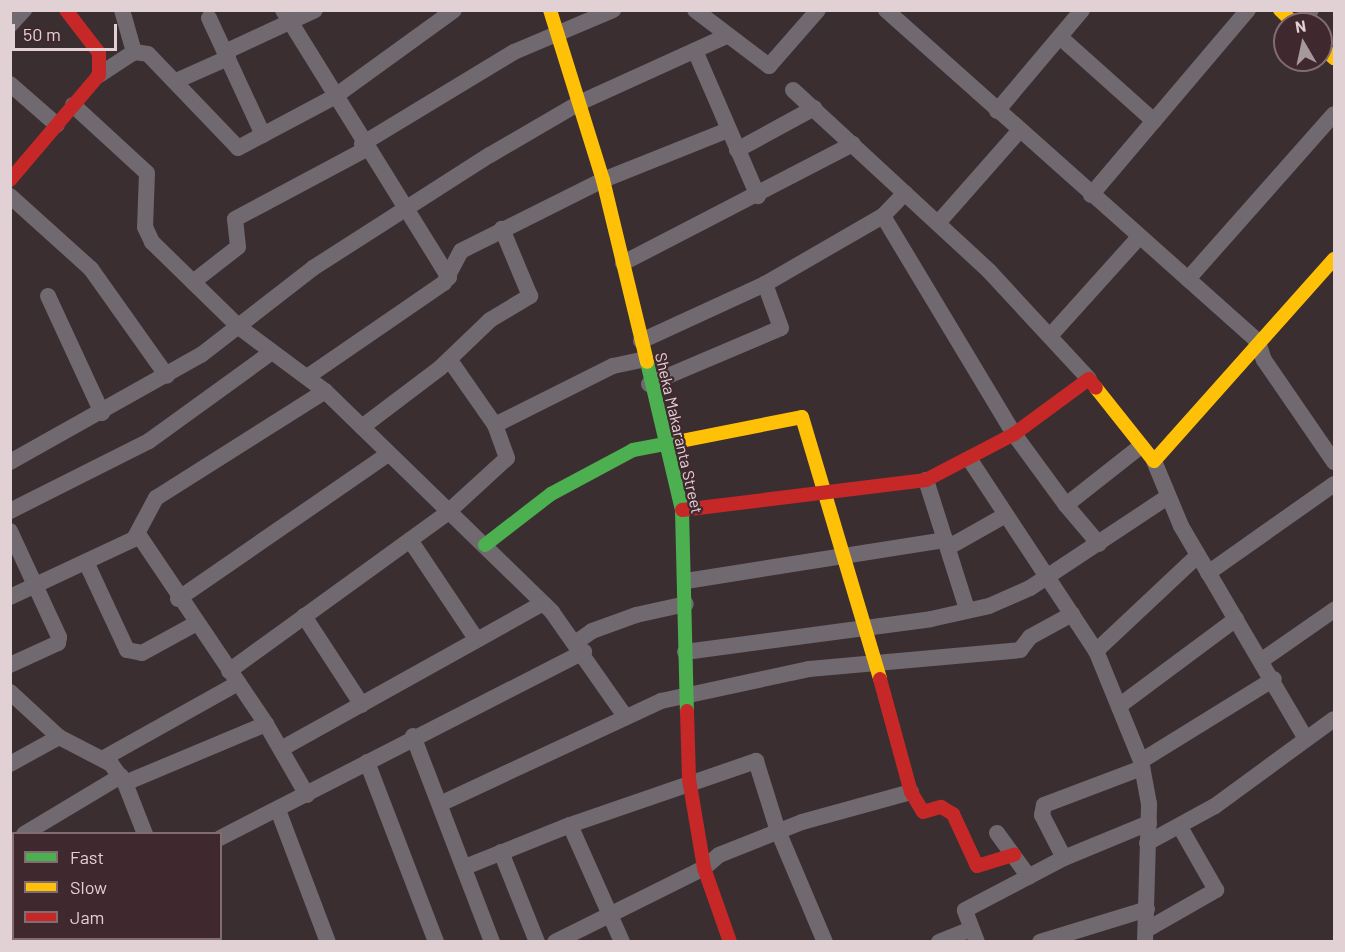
<!DOCTYPE html>
<style>
body{margin:0}
#map{position:relative;width:1345px;height:952px;overflow:hidden;background:#3a2e31;font-family:Barlow,sans-serif}
div>[style]{position:absolute}
.street>*{height:16px;margin:-8px;padding:0 8px;transform-origin:8px;border-radius:8px;background:#70696f}
.fast>*{height:14px;margin:-7px;padding:0 7px;transform-origin:7px;border-radius:7px;background:#4caf50}
.slow>*{height:14px;margin:-7px;padding:0 7px;transform-origin:7px;border-radius:7px;background:#ffc107}
.jam>*{height:14px;margin:-7px;padding:0 7px;transform-origin:7px;border-radius:7px;background:#c62828}
span{translate:-50% -50%;white-space:nowrap;text-align:center;line-height:1.15;-webkit-text-stroke:4.5px #40282f;paint-order:stroke}
.street-label{font-size:16px;color:#e1d1d5}
.frame{position:absolute;inset:0;border:12px solid #e1d1d5;pointer-events:none}
.legend{position:absolute;left:12px;top:832px;width:210px;height:108px;box-sizing:border-box;background:#40282f;border:2px solid #806c71;margin:0;padding:8px 10px;list-style:none;font-size:18px;color:#e1d1d5}
.legend li{display:flex;align-items:center;gap:12px;height:30px}
.legend b{width:30px;border:2px solid #806c71}
.north{position:absolute;left:1273px;top:12px;width:60px;height:60px;box-sizing:border-box;background:#40282f;border:2px solid #806c71;border-radius:50%;rotate:351deg;font-size:16px;font-weight:700;line-height:24px;text-align:center;color:#e1d1d5}
.north::after{content:'';display:block;margin:auto;width:21px;height:27px;background:#a7989c;clip-path:polygon(50% 0,100% 100%,50% 72%,0 100%)}
.scale{position:absolute;left:12px;top:24px;width:105px;height:27px;box-sizing:border-box;border:3px solid #e1d1d5;border-top:0;padding-left:8px;font-size:18px;line-height:21px;white-space:nowrap;color:#e1d1d5;-webkit-text-stroke:4px #40282f;paint-order:stroke}
</style>
<div id="map">
<div class="street">
<i style="left:122px;top:10px;width:44px;rotate:74.1deg"></i>
<i style="left:283px;top:10px;width:315px;rotate:58.2deg"></i>
<i style="left:695px;top:10px;width:93px;rotate:37.1deg"></i>
<i style="left:769px;top:66px;width:74px;rotate:-48.8deg"></i>
<i style="left:886px;top:10px;width:499px;rotate:41.7deg"></i>
<i style="left:1258px;top:342px;width:19px;rotate:72deg"></i>
<i style="left:1264px;top:360px;width:124px;rotate:55.5deg"></i>
<i style="left:209px;top:18px;width:129px;rotate:65.2deg"></i>
<i style="left:1299px;top:24px;width:18px;rotate:-49deg"></i>
<i style="left:10px;top:25px;width:21px;rotate:-47deg"></i>
<i style="left:1060px;top:37px;width:126px;rotate:41.8deg"></i>
<i style="left:225px;top:52px;width:99px;rotate:-25deg"></i>
<i style="left:696px;top:53px;width:156px;rotate:66.6deg"></i>
<i style="left:99px;top:75px;width:42px;rotate:-33.3deg"></i>
<i style="left:134px;top:52px;width:14px;rotate:8deg"></i>
<i style="left:148px;top:54px;width:130px;rotate:46.2deg"></i>
<i style="left:238px;top:148px;width:109px;rotate:-28deg"></i>
<i style="left:334px;top:97px;width:148px;rotate:-35.9deg"></i>
<i style="left:176px;top:81px;width:57px;rotate:-23.9deg"></i>
<i style="left:10px;top:84px;width:62px;rotate:41.1deg"></i>
<i style="left:793px;top:90px;width:267px;rotate:42.7deg"></i>
<i style="left:989px;top:271px;width:147px;rotate:47.2deg"></i>
<i style="left:73px;top:105px;width:100px;rotate:42.6deg"></i>
<i style="left:147px;top:173px;width:54px;rotate:92.1deg"></i>
<i style="left:145px;top:227px;width:17px;rotate:65deg"></i>
<i style="left:152px;top:242px;width:122px;rotate:44.3deg"></i>
<i style="left:239px;top:327px;width:107px;rotate:36.7deg"></i>
<i style="left:325px;top:391px;width:317px;rotate:44.2deg"></i>
<i style="left:552px;top:612px;width:126px;rotate:55deg"></i>
<i style="left:997px;top:111px;width:132px;rotate:-49.9deg"></i>
<i style="left:362px;top:144px;width:178px;rotate:-31.2deg"></i>
<i style="left:514px;top:52px;width:108px;rotate:-23deg"></i>
<i style="left:737px;top:150px;width:88px;rotate:-28.6deg"></i>
<i style="left:905px;top:193px;width:32px;rotate:134deg"></i>
<i style="left:883px;top:216px;width:254px;rotate:59deg"></i>
<i style="left:1014px;top:434px;width:88px;rotate:53.8deg"></i>
<i style="left:1066px;top:505px;width:95px;rotate:-38.2deg"></i>
<i style="left:1091px;top:195px;width:243px;rotate:-49.7deg"></i>
<i style="left:10px;top:196px;width:109px;rotate:42deg"></i>
<i style="left:91px;top:269px;width:131px;rotate:54.6deg"></i>
<i style="left:938px;top:223px;width:123px;rotate:-48.6deg"></i>
<i style="left:623px;top:263px;width:259px;rotate:-27.4deg"></i>
<i style="left:1188px;top:279px;width:220px;rotate:-48.5deg"></i>
<i style="left:193px;top:282px;width:57px;rotate:-37.9deg"></i>
<i style="left:238px;top:247px;width:28px;rotate:-96deg"></i>
<i style="left:235px;top:219px;width:149px;rotate:-28.1deg"></i>
<i style="left:48px;top:296px;width:129px;rotate:65.2deg"></i>
<i style="left:1050px;top:336px;width:133px;rotate:-48deg"></i>
<i style="left:641px;top:341px;width:136px;rotate:-24.7deg"></i>
<i style="left:765px;top:284px;width:136px;rotate:-30deg"></i>
<i style="left:307px;top:377px;width:166px;rotate:-34.5deg"></i>
<i style="left:444px;top:283px;width:36px;rotate:-62deg"></i>
<i style="left:461px;top:251px;width:159px;rotate:-26.6deg"></i>
<i style="left:603px;top:180px;width:135px;rotate:-21.8deg"></i>
<i style="left:649px;top:384px;width:143px;rotate:-23deg"></i>
<i style="left:781px;top:328px;width:47px;rotate:-110deg"></i>
<i style="left:495px;top:425px;width:132px;rotate:-26.6deg"></i>
<i style="left:613px;top:366px;width:33px;rotate:-12deg"></i>
<i style="left:362px;top:427px;width:98px;rotate:-37.1deg"></i>
<i style="left:440px;top:368px;width:69px;rotate:-43.8deg"></i>
<i style="left:490px;top:320px;width:47px;rotate:-31deg"></i>
<i style="left:530px;top:296px;width:73px;rotate:-112.7deg"></i>
<i style="left:970px;top:460px;width:229px;rotate:56.6deg"></i>
<i style="left:1154px;top:461px;width:70px;rotate:67.4deg"></i>
<i style="left:1181px;top:526px;width:247px;rotate:59.6deg"></i>
<i style="left:10px;top:462px;width:219px;rotate:-29.3deg"></i>
<i style="left:201px;top:355px;width:142px;rotate:-37.8deg"></i>
<i style="left:313px;top:268px;width:210px;rotate:-32.6deg"></i>
<i style="left:490px;top:155px;width:103px;rotate:-30.3deg"></i>
<i style="left:579px;top:103px;width:162px;rotate:-24.4deg"></i>
<i style="left:926px;top:480px;width:135px;rotate:72.4deg"></i>
<i style="left:1066px;top:505px;width:51px;rotate:49.8deg"></i>
<i style="left:10px;top:511px;width:156px;rotate:-26.7deg"></i>
<i style="left:149px;top:441px;width:152px;rotate:-35.9deg"></i>
<i style="left:10px;top:531px;width:117px;rotate:65.2deg"></i>
<i style="left:59px;top:637px;width:6px;rotate:99deg"></i>
<i style="left:58px;top:643px;width:53px;rotate:155.4deg"></i>
<i style="left:138px;top:534px;width:229px;rotate:56deg"></i>
<i style="left:266px;top:724px;width:82px;rotate:60deg"></i>
<i style="left:410px;top:540px;width:120px;rotate:56.2deg"></i>
<i style="left:949px;top:547px;width:63px;rotate:-29.4deg"></i>
<i style="left:86px;top:562px;width:97px;rotate:65deg"></i>
<i style="left:127px;top:650px;width:15px;rotate:11deg"></i>
<i style="left:142px;top:653px;width:60px;rotate:-28.7deg"></i>
<i style="left:1208px;top:573px;width:154px;rotate:-35.2deg"></i>
<i style="left:686px;top:581px;width:263px;rotate:-9deg"></i>
<i style="left:10px;top:597px;width:137px;rotate:-25.1deg"></i>
<i style="left:134px;top:539px;width:47px;rotate:-61.8deg"></i>
<i style="left:156px;top:498px;width:200px;rotate:-32.3deg"></i>
<i style="left:178px;top:599px;width:254px;rotate:-34.6deg"></i>
<i style="left:304px;top:616px;width:106px;rotate:56.9deg"></i>
<i style="left:575px;top:643px;width:21px;rotate:-35deg"></i>
<i style="left:592px;top:631px;width:47px;rotate:-20deg"></i>
<i style="left:636px;top:615px;width:51px;rotate:-12.4deg"></i>
<i style="left:685px;top:652px;width:248px;rotate:-7.6deg"></i>
<i style="left:931px;top:619px;width:59px;rotate:-12.6deg"></i>
<i style="left:989px;top:606px;width:45px;rotate:-23.7deg"></i>
<i style="left:1030px;top:588px;width:163px;rotate:-33.5deg"></i>
<i style="left:1262px;top:660px;width:88px;rotate:-34.8deg"></i>
<i style="left:229px;top:671px;width:269px;rotate:-35.9deg"></i>
<i style="left:447px;top:513px;width:81px;rotate:-42.5deg"></i>
<i style="left:507px;top:458px;width:35px;rotate:-110deg"></i>
<i style="left:495px;top:425px;width:80px;rotate:-124.9deg"></i>
<i style="left:10px;top:692px;width:67px;rotate:42.6deg"></i>
<i style="left:59px;top:737px;width:59px;rotate:27.4deg"></i>
<i style="left:111px;top:764px;width:24px;rotate:54deg"></i>
<i style="left:125px;top:783px;width:55px;rotate:68.6deg"></i>
<i style="left:1119px;top:706px;width:146px;rotate:-36.6deg"></i>
<i style="left:413px;top:736px;width:221px;rotate:69deg"></i>
<i style="left:281px;top:749px;width:300px;rotate:-29.1deg"></i>
<i style="left:104px;top:758px;width:154px;rotate:-29.2deg"></i>
<i style="left:1141px;top:761px;width:156px;rotate:-31.7deg"></i>
<i style="left:367px;top:762px;width:193px;rotate:69deg"></i>
<i style="left:10px;top:764px;width:56px;rotate:-28.9deg"></i>
<i style="left:125px;top:783px;width:153px;rotate:-22.7deg"></i>
<i style="left:440px;top:804px;width:244px;rotate:-25deg"></i>
<i style="left:661px;top:701px;width:151px;rotate:-12.2deg"></i>
<i style="left:809px;top:669px;width:212px;rotate:-5.1deg"></i>
<i style="left:1020px;top:650px;width:16px;rotate:-52deg"></i>
<i style="left:1030px;top:637px;width:48px;rotate:-28.7deg"></i>
<i style="left:278px;top:810px;width:141px;rotate:69.3deg"></i>
<i style="left:570px;top:825px;width:197px;rotate:-19deg"></i>
<i style="left:756px;top:761px;width:73px;rotate:72.6deg"></i>
<i style="left:778px;top:831px;width:121px;rotate:67.1deg"></i>
<i style="left:997px;top:833px;width:54px;rotate:54deg"></i>
<i style="left:24px;top:834px;width:113px;rotate:-30.9deg"></i>
<i style="left:220px;top:838px;width:409px;rotate:-27.1deg"></i>
<i style="left:1147px;top:843px;width:77px;rotate:-28.6deg"></i>
<i style="left:1215px;top:806px;width:147px;rotate:-36.2deg"></i>
<i style="left:501px;top:852px;width:97px;rotate:68.2deg"></i>
<i style="left:1064px;top:858px;width:48px;rotate:-117.1deg"></i>
<i style="left:1042px;top:815px;width:10px;rotate:-79deg"></i>
<i style="left:1044px;top:805px;width:105px;rotate:-20.7deg"></i>
<i style="left:465px;top:867px;width:113px;rotate:-21.8deg"></i>
<i style="left:570px;top:825px;width:128px;rotate:66deg"></i>
<i style="left:10px;top:916px;width:4px;rotate:-14deg"></i>
<i style="left:1146px;top:930px;width:81px;rotate:-29.7deg"></i>
<i style="left:1216px;top:890px;width:73px;rotate:-119.7deg"></i>
<i style="left:70px;top:938px;width:4px;rotate:76deg"></i>
<i style="left:185px;top:938px;width:4px;rotate:63deg"></i>
<i style="left:555px;top:942px;width:166px;rotate:-26.4deg"></i>
<i style="left:704px;top:868px;width:20px;rotate:-41deg"></i>
<i style="left:719px;top:855px;width:89px;rotate:-21.7deg"></i>
<i style="left:802px;top:822px;width:113px;rotate:-15.4deg"></i>
<i style="left:939px;top:942px;width:35px;rotate:-22deg"></i>
<i style="left:977px;top:942px;width:34px;rotate:-111deg"></i>
<i style="left:965px;top:910px;width:112px;rotate:-27.7deg"></i>
<i style="left:1064px;top:858px;width:92px;rotate:-22.4deg"></i>
<i style="left:1040px;top:942px;width:112px;rotate:-17.1deg"></i>
<i style="left:1145px;top:942px;width:138px;rotate:-88.3deg"></i>
<i style="left:1149px;top:804px;width:44px;rotate:-100.5deg"></i>
<i style="left:1141px;top:761px;width:119px;rotate:-112.2deg"></i>
<i style="left:1096px;top:651px;width:139px;rotate:-43.2deg"></i>
</div>
<div class="fast">
<i style="left:647px;top:362px;width:152px;rotate:76.7deg"></i>
<i style="left:682px;top:510px;width:201px;rotate:88.6deg"></i>
<i style="left:485px;top:545px;width:83px;rotate:-37.7deg"></i>
<i style="left:551px;top:494px;width:93px;rotate:-28.2deg"></i>
<i style="left:633px;top:450px;width:49px;rotate:-10.6deg"></i>
</div>
<div class="slow">
<i style="left:550px;top:10px;width:178px;rotate:72.7deg"></i>
<i style="left:603px;top:180px;width:187px;rotate:76.4deg"></i>
<i style="left:1280px;top:10px;width:21px;rotate:43deg"></i>
<i style="left:1321px;top:46px;width:18px;rotate:43deg"></i>
<i style="left:1096px;top:388px;width:93px;rotate:51.5deg"></i>
<i style="left:1154px;top:461px;width:271px;rotate:-48.3deg"></i>
<i style="left:681px;top:441px;width:123px;rotate:-11.2deg"></i>
<i style="left:802px;top:417px;width:273px;rotate:73.4deg"></i>
</div>
<div class="jam">
<i style="left:10px;top:180px;width:138px;rotate:-49.7deg"></i>
<i style="left:99px;top:75px;width:22px;rotate:-90deg"></i>
<i style="left:99px;top:53px;width:54px;rotate:-127.5deg"></i>
<i style="left:682px;top:510px;width:246px;rotate:-7deg"></i>
<i style="left:926px;top:480px;width:99px;rotate:-27.6deg"></i>
<i style="left:1014px;top:434px;width:93px;rotate:-36.3deg"></i>
<i style="left:1089px;top:379px;width:11px;rotate:52deg"></i>
<i style="left:880px;top:679px;width:117px;rotate:74.7deg"></i>
<i style="left:911px;top:792px;width:23px;rotate:59deg"></i>
<i style="left:923px;top:812px;width:19px;rotate:-16deg"></i>
<i style="left:941px;top:807px;width:14px;rotate:30deg"></i>
<i style="left:953px;top:814px;width:57px;rotate:65.2deg"></i>
<i style="left:977px;top:866px;width:39px;rotate:-17deg"></i>
<i style="left:687px;top:711px;width:68px;rotate:88.3deg"></i>
<i style="left:689px;top:779px;width:90px;rotate:80.4deg"></i>
<i style="left:704px;top:868px;width:78px;rotate:70.6deg"></i>
</div>
<div class="street-label">
<span style="left:679px;top:433px;rotate:77deg">Sheka Makaranta Street</span>
</div>
<div class="frame"></div>
<ul class="legend">
<li><b style="height:8px;background:#4caf50"></b>Fast</li>
<li><b style="height:8px;background:#ffc107"></b>Slow</li>
<li><b style="height:8px;background:#c62828"></b>Jam</li>
</ul>
<div class="north">N</div>
<div class="scale">50 m</div>
</div>
